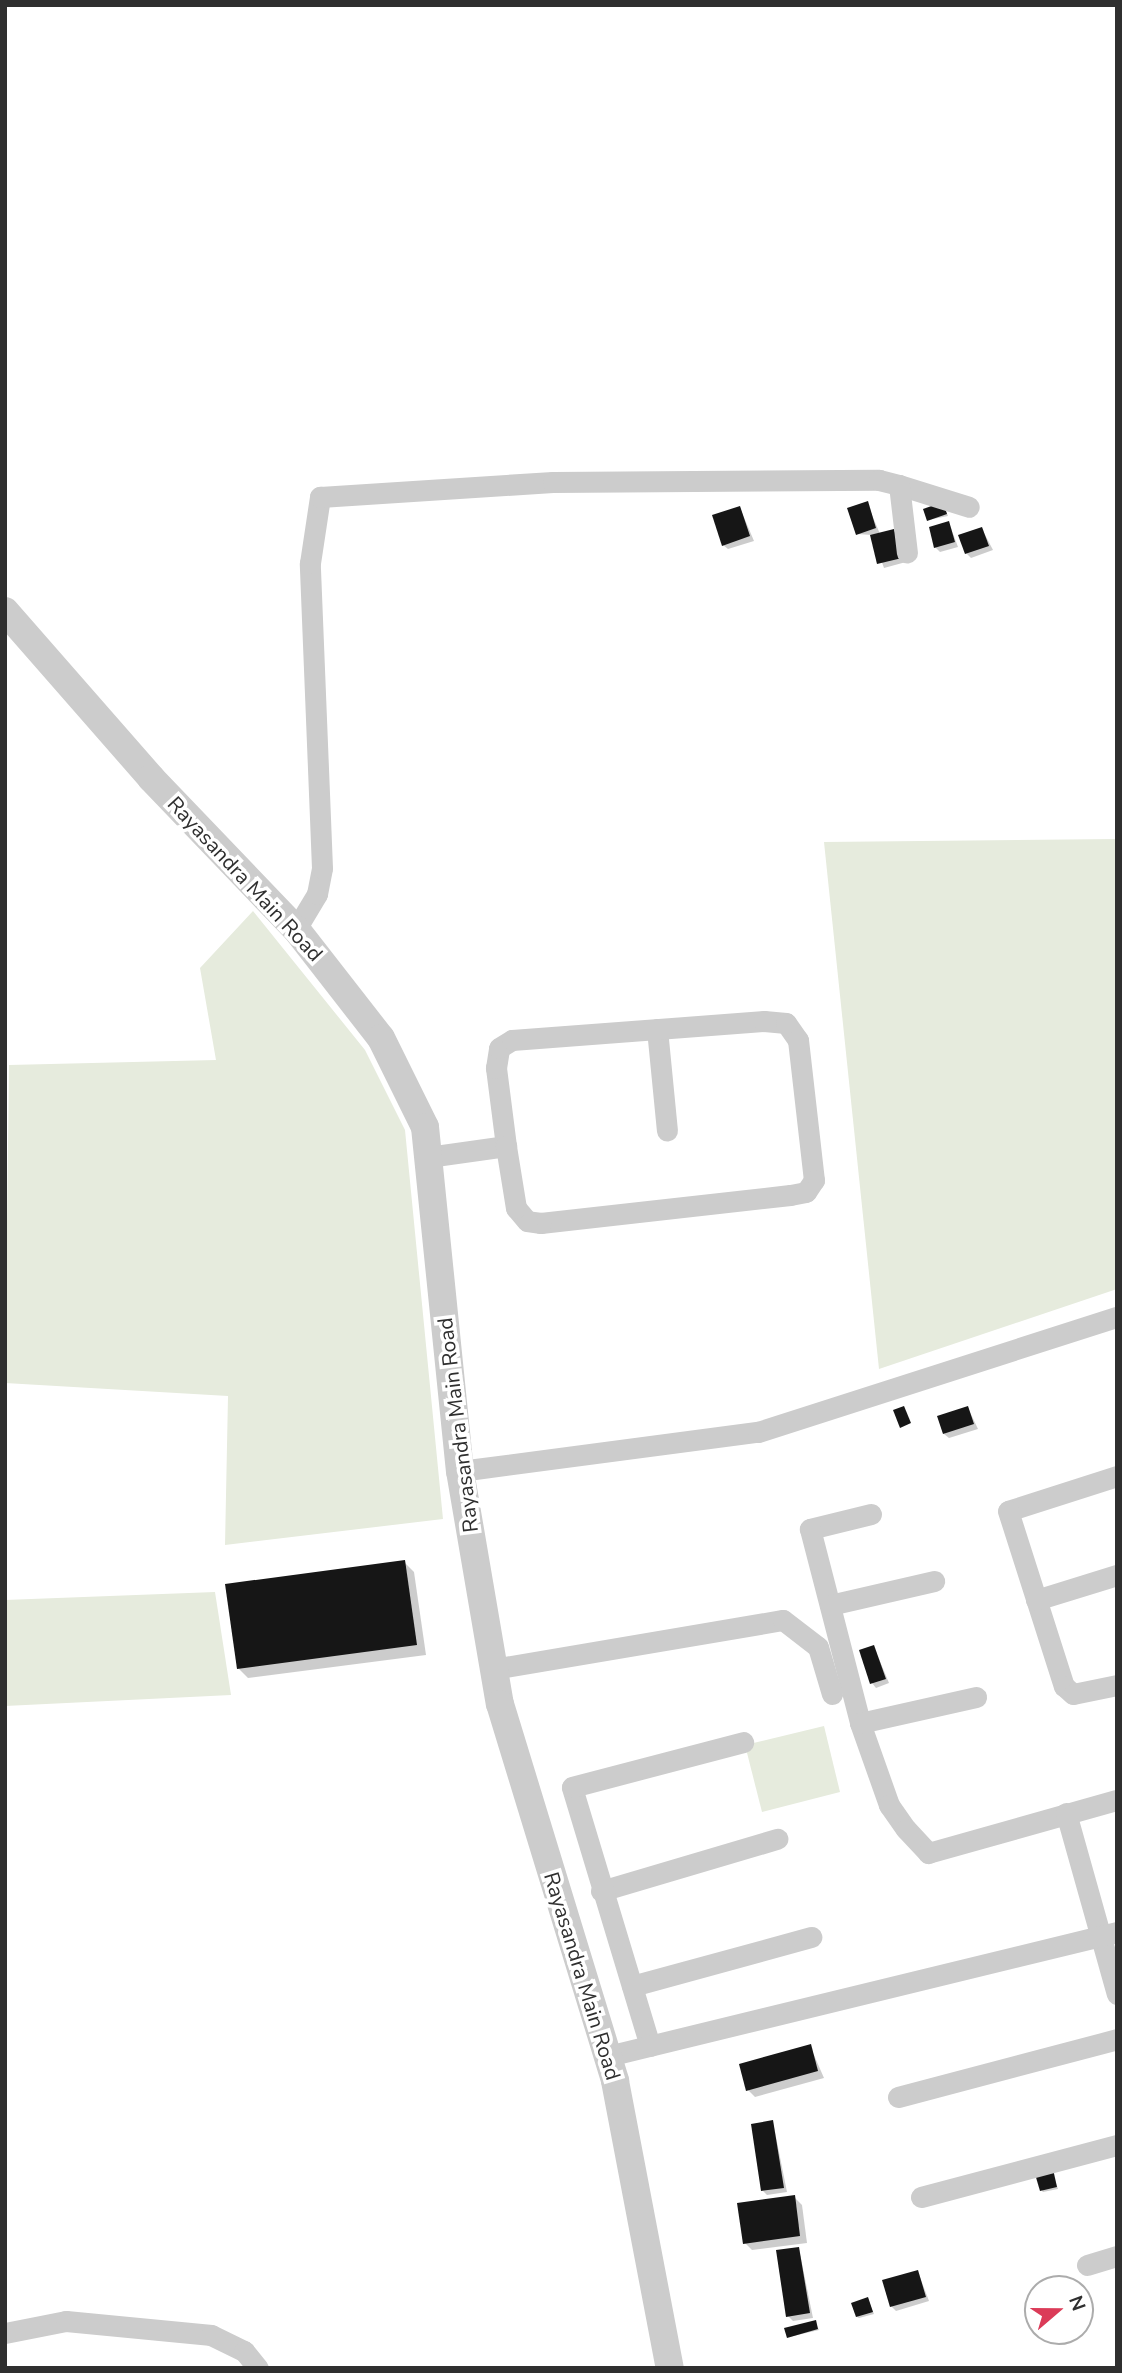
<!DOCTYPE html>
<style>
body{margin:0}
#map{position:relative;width:1122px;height:2373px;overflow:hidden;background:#fff;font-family:"Nunito Sans",sans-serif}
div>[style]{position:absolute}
.green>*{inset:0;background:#e6ebdd}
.shadow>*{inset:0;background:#0003}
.building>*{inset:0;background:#161616}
.minor>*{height:21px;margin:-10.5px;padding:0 10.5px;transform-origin:10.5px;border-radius:10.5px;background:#ccc}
.tertiary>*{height:28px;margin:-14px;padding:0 14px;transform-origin:14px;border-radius:14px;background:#ccc}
span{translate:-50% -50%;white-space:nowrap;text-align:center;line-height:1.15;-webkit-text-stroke:7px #fff;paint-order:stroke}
.street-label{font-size:21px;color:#2f2f2f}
.frame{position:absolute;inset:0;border:7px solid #2f2f2f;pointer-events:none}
.north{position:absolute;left:1024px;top:2275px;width:70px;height:70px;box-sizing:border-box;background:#fff;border:2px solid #acacac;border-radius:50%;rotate:70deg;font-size:19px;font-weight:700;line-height:28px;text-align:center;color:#2f2f2f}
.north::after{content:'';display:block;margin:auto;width:24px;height:32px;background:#db3b58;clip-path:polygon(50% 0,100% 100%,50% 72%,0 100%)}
</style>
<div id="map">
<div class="green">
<i style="clip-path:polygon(1117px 839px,1117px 1289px,879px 1369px,824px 842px)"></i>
<i style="clip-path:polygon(253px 911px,365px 1050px,405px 1130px,443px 1519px,225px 1545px,228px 1396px,5px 1383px,9px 1065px,216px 1060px,200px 968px)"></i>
<i style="clip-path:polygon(215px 1592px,231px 1695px,5px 1706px,5px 1600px)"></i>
<i style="clip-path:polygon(824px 1726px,840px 1792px,762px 1812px,745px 1745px)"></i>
</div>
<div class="shadow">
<i style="clip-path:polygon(867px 503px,880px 534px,906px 562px,884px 568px,872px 535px,857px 534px)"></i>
<i style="clip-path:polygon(944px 506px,948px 516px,928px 520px)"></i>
<i style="clip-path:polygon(740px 508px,754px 541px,728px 549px,723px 545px)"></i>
<i style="clip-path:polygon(949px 523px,958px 547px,940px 552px,935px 547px)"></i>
<i style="clip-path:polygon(982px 529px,993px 550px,971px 558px,966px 553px)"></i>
<i style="clip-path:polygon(968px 1408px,978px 1429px,949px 1438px,944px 1434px)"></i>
<i style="clip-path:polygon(404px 1562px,414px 1572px,426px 1655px,248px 1678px,238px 1668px)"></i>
<i style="clip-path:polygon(874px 1647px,889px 1683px,876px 1688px,872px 1683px)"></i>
<i style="clip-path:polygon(810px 2046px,824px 2078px,755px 2097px,748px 2090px)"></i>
<i style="clip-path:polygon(773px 2122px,787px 2192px,767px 2195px,762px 2190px)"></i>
<i style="clip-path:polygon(1052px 2171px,1058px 2189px,1043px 2192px,1042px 2191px)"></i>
<i style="clip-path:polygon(794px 2197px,802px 2205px,807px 2243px,752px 2250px,745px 2243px)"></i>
<i style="clip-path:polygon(799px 2249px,813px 2318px,793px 2321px,788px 2316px)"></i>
<i style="clip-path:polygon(918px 2272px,929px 2301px,896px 2311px,891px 2306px)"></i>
<i style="clip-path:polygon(868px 2299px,874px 2314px,859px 2318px,857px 2317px)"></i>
<i style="clip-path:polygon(815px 2322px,819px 2330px,789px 2337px)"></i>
</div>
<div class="building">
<i style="clip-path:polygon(868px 501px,876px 528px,856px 535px,847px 508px)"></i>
<i style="clip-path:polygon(943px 502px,947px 514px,927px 521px,923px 509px)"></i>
<i style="clip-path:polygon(740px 506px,750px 536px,722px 546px,712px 515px)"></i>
<i style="clip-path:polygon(949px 521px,955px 542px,934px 548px,929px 527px)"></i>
<i style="clip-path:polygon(982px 527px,989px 546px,965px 554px,958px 535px)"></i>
<i style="clip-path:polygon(894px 529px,902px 558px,877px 564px,870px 535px)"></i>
<i style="clip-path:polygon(904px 1406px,911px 1423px,900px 1428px,893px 1410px)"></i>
<i style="clip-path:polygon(968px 1406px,974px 1424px,943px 1434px,937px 1416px)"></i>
<i style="clip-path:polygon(405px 1560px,417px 1645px,237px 1669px,225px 1584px)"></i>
<i style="clip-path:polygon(874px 1645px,886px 1679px,870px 1684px,859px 1650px)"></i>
<i style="clip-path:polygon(811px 2044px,818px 2071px,746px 2091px,739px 2064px)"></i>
<i style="clip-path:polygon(773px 2120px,784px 2188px,761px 2191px,751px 2124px)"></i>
<i style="clip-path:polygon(1053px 2169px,1057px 2187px,1040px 2191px,1035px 2174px)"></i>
<i style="clip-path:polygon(795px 2195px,800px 2236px,743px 2244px,737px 2203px)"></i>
<i style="clip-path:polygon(799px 2247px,810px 2313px,786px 2317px,776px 2250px)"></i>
<i style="clip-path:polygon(918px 2270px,926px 2297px,890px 2307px,882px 2280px)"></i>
<i style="clip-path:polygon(868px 2297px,873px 2312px,856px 2317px,851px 2303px)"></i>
<i style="clip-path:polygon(816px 2320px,818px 2329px,787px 2338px,784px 2328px)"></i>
</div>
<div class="minor">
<i style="left:899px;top:485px;width:73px;rotate:17.4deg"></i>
<i style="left:296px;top:929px;width:41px;rotate:-59deg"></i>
<i style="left:317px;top:894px;width:26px;rotate:-79deg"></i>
<i style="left:322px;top:868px;width:305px;rotate:-92.3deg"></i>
<i style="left:310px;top:563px;width:67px;rotate:-81.4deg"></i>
<i style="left:320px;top:497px;width:233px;rotate:-3.7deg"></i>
<i style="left:553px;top:482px;width:326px;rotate:-0.4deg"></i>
<i style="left:879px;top:480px;width:21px;rotate:14deg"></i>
<i style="left:899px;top:485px;width:68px;rotate:83.3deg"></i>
<i style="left:657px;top:1029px;width:102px;rotate:84.4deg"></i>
<i style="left:428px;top:1157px;width:79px;rotate:-8deg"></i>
<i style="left:506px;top:1146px;width:79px;rotate:-97.3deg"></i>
<i style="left:496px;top:1068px;width:20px;rotate:-81deg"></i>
<i style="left:499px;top:1048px;width:15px;rotate:-32deg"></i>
<i style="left:512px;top:1040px;width:253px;rotate:-4.3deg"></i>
<i style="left:764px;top:1021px;width:22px;rotate:5deg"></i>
<i style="left:786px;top:1023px;width:21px;rotate:55deg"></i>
<i style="left:798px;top:1040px;width:141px;rotate:83.5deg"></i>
<i style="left:814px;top:1180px;width:14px;rotate:124deg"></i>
<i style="left:806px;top:1192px;width:16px;rotate:169deg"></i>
<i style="left:790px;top:1195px;width:251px;rotate:173.6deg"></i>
<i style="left:541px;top:1223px;width:14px;rotate:-172deg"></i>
<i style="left:527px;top:1221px;width:17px;rotate:-130deg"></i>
<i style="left:516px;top:1208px;width:63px;rotate:-99.2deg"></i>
<i style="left:460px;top:1471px;width:301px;rotate:-7.5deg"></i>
<i style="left:758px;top:1432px;width:377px;rotate:-17.8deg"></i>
<i style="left:1117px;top:1476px;width:114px;rotate:162.2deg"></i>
<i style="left:1008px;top:1511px;width:184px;rotate:72.3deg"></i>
<i style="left:1064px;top:1686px;width:12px;rotate:42deg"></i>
<i style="left:1073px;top:1694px;width:45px;rotate:-11.6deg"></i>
<i style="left:871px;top:1514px;width:63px;rotate:166.2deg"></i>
<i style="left:810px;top:1529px;width:200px;rotate:75.5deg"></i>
<i style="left:860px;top:1723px;width:87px;rotate:70.5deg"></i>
<i style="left:889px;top:1805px;width:29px;rotate:55deg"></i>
<i style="left:906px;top:1829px;width:33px;rotate:47deg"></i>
<i style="left:928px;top:1853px;width:196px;rotate:-15.7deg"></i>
<i style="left:1036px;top:1600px;width:85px;rotate:-17.2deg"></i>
<i style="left:830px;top:1605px;width:107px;rotate:-13deg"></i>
<i style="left:493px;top:1669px;width:294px;rotate:-9.6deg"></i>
<i style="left:783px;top:1620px;width:44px;rotate:37.6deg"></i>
<i style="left:818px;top:1647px;width:49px;rotate:73.4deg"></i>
<i style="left:860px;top:1723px;width:119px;rotate:-12.6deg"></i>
<i style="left:1066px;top:1813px;width:188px;rotate:74.3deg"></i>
<i style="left:601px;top:1891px;width:184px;rotate:-16.5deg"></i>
<i style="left:632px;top:1986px;width:186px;rotate:-15.3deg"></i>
<i style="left:650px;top:2046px;width:270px;rotate:-106.8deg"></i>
<i style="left:572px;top:1787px;width:177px;rotate:-14.7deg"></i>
<i style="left:608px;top:2056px;width:524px;rotate:-13.69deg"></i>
<i style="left:898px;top:2097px;width:227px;rotate:-14.8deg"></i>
<i style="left:921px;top:2197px;width:203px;rotate:-14.9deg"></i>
<i style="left:1087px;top:2265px;width:31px;rotate:-17deg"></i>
<i style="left:5px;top:2333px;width:62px;rotate:-11.1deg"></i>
<i style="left:66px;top:2321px;width:146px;rotate:5.5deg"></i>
<i style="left:211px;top:2335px;width:37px;rotate:26deg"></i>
<i style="left:244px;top:2351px;width:22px;rotate:51deg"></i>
</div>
<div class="tertiary">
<i style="left:5px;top:611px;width:222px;rotate:48.8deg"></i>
<i style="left:151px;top:778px;width:209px;rotate:46.2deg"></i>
<i style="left:296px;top:929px;width:138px;rotate:52.1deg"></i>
<i style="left:381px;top:1038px;width:99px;rotate:63.7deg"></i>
<i style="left:425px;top:1127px;width:346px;rotate:84.2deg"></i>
<i style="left:460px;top:1471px;width:236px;rotate:80.3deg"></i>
<i style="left:500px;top:1704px;width:394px;rotate:73deg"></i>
<i style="left:615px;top:2081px;width:292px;rotate:79.2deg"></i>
</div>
<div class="street-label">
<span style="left:245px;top:879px;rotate:47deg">Rayasandra Main Road</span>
<span style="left:458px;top:1425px;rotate:-97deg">Rayasandra Main Road</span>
<span style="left:582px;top:1976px;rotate:73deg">Rayasandra Main Road</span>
</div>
<div class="frame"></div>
<div class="north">N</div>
</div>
